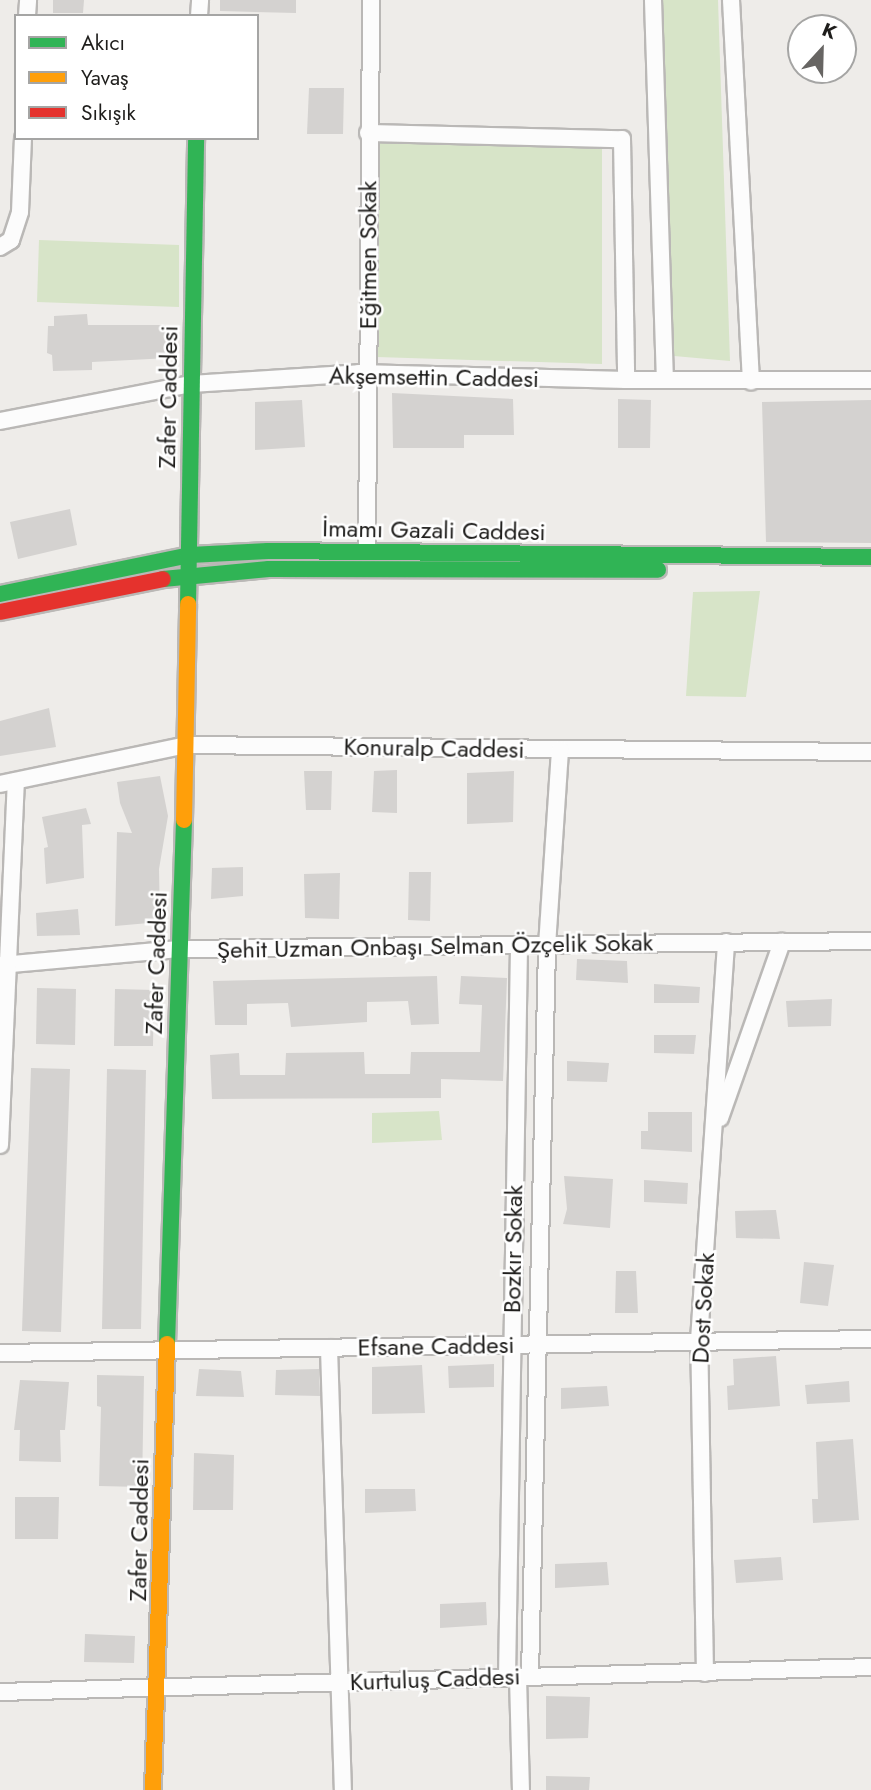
<!DOCTYPE html>
<meta charset="utf-8">
<style>
body{margin:0}
#map{position:relative;width:871px;height:1790px;overflow:hidden;background:#eeece9;font-family:Jost,sans-serif}
div>[style]{position:absolute}
.green>*{inset:0;background:#d7e4c8}
.building>*{inset:0;background:#d4d2d0}
.roads{filter:drop-shadow(2px 0 #bab8b6) drop-shadow(-2px 0 #bab8b6) drop-shadow(0 2px #bab8b6) drop-shadow(0 -2px #bab8b6)}
.street>*{height:16px;margin:-8px;padding:0 8px;transform-origin:8px;border-radius:8px;background:#fcfcfc}
.fast>*{height:16px;margin:-8px;padding:0 8px;transform-origin:8px;border-radius:8px;background:#30b455}
.slow>*{height:16px;margin:-8px;padding:0 8px;transform-origin:8px;border-radius:8px;background:#ff9f0a}
.jam>*{height:16px;margin:-8px;padding:0 8px;transform-origin:8px;border-radius:8px;background:#e5322d}
span{translate:-50% -50%;white-space:nowrap;text-align:center;line-height:1.15;-webkit-text-stroke:5px #fff;paint-order:stroke}
.street-label{font-size:24px;color:#1e1d1b}
.legend{position:absolute;left:14px;top:14px;width:245px;height:126px;box-sizing:border-box;background:#fff;border:2px solid #a5a5a4;margin:0;padding:9px 12px;list-style:none;font-size:21px;color:#1e1d1b}
.legend li{display:flex;align-items:center;gap:14px;height:35px}
.legend b{width:35px;border:2px solid #a5a5a4}
.north{position:absolute;left:787px;top:14px;width:70px;height:70px;box-sizing:border-box;background:#fff;border:2px solid #a5a5a4;border-radius:50%;rotate:22deg;font-size:19px;font-weight:700;line-height:28px;text-align:center;color:#1e1d1b}
.north::after{content:'';display:block;margin:auto;width:24px;height:32px;background:#676563;clip-path:polygon(50% 0,100% 100%,50% 72%,0 100%)}
</style>
<div id="map">
<div class="green">
<i style="clip-path:polygon(659px 0,718px 0,730px 361px,674px 356px)"></i>
<i style="clip-path:polygon(380px 140px,602px 146px,602px 364px,377px 357px)"></i>
<i style="clip-path:polygon(39px 240px,179px 245px,179px 307px,37px 302px)"></i>
<i style="clip-path:polygon(760px 591px,746px 697px,686px 696px,693px 592px)"></i>
<i style="clip-path:polygon(439px 1111px,442px 1140px,372px 1143px,372px 1113px)"></i>
</div>
<div class="building">
<i style="clip-path:polygon(53px 0,84px 0,83px 13px,53px 13px)"></i>
<i style="clip-path:polygon(220px 0,296px 0,296px 13px,220px 11px)"></i>
<i style="clip-path:polygon(309px 88px,344px 88px,343px 134px,307px 134px)"></i>
<i style="clip-path:polygon(87px 314px,88px 325px,166px 325px,169px 358px,92px 362px,92px 370px,53px 371px,52px 355px,47px 353px,48px 326px,54px 326px,54px 316px)"></i>
<i style="clip-path:polygon(392px 393px,513px 399px,514px 435px,464px 435px,464px 448px,393px 448px)"></i>
<i style="clip-path:polygon(618px 399px,651px 400px,650px 448px,618px 448px)"></i>
<i style="clip-path:polygon(302px 400px,305px 447px,255px 450px,255px 402px)"></i>
<i style="clip-path:polygon(871px 400px,871px 543px,766px 542px,762px 402px)"></i>
<i style="clip-path:polygon(70px 509px,77px 545px,18px 559px,10px 522px)"></i>
<i style="clip-path:polygon(49px 708px,56px 747px,0 756px,0 721px)"></i>
<i style="clip-path:polygon(397px 770px,397px 813px,372px 812px,374px 771px)"></i>
<i style="clip-path:polygon(304px 771px,332px 771px,331px 810px,306px 810px)"></i>
<i style="clip-path:polygon(514px 771px,513px 822px,467px 824px,467px 773px)"></i>
<i style="clip-path:polygon(160px 776px,168px 816px,159px 869px,160px 922px,115px 926px,117px 832px,132px 833px,120px 803px,117px 782px)"></i>
<i style="clip-path:polygon(86px 808px,91px 824px,82px 825px,84px 878px,46px 884px,44px 848px,48px 847px,42px 817px)"></i>
<i style="clip-path:polygon(243px 867px,243px 896px,211px 899px,212px 868px)"></i>
<i style="clip-path:polygon(409px 872px,431px 872px,430px 921px,408px 920px)"></i>
<i style="clip-path:polygon(340px 873px,339px 919px,305px 918px,304px 874px)"></i>
<i style="clip-path:polygon(78px 909px,80px 935px,37px 936px,36px 913px)"></i>
<i style="clip-path:polygon(577px 959px,627px 961px,628px 983px,576px 980px)"></i>
<i style="clip-path:polygon(437px 976px,439px 1024px,411px 1025px,408px 1001px,367px 1002px,367px 1022px,291px 1027px,288px 1003px,247px 1004px,247px 1025px,215px 1025px,213px 981px)"></i>
<i style="clip-path:polygon(461px 976px,507px 978px,503px 1081px,441px 1079px,441px 1098px,212px 1099px,210px 1055px,239px 1053px,240px 1075px,285px 1075px,286px 1053px,364px 1052px,365px 1074px,410px 1074px,411px 1052px,480px 1052px,482px 1005px,459px 1004px)"></i>
<i style="clip-path:polygon(654px 984px,700px 987px,699px 1003px,654px 1003px)"></i>
<i style="clip-path:polygon(37px 988px,76px 989px,75px 1045px,36px 1044px)"></i>
<i style="clip-path:polygon(115px 989px,154px 990px,153px 1046px,114px 1046px)"></i>
<i style="clip-path:polygon(832px 999px,831px 1026px,788px 1027px,786px 1001px)"></i>
<i style="clip-path:polygon(654px 1035px,696px 1035px,694px 1054px,654px 1053px)"></i>
<i style="clip-path:polygon(567px 1061px,609px 1063px,607px 1082px,567px 1081px)"></i>
<i style="clip-path:polygon(31px 1068px,70px 1069px,61px 1332px,22px 1331px)"></i>
<i style="clip-path:polygon(107px 1069px,146px 1070px,141px 1329px,102px 1329px)"></i>
<i style="clip-path:polygon(648px 1112px,692px 1112px,692px 1152px,641px 1149px,641px 1131px,648px 1131px)"></i>
<i style="clip-path:polygon(564px 1176px,613px 1179px,610px 1228px,563px 1224px,567px 1209px)"></i>
<i style="clip-path:polygon(644px 1180px,688px 1183px,687px 1204px,644px 1202px)"></i>
<i style="clip-path:polygon(776px 1210px,780px 1239px,736px 1238px,735px 1211px)"></i>
<i style="clip-path:polygon(804px 1262px,834px 1265px,828px 1306px,800px 1303px)"></i>
<i style="clip-path:polygon(616px 1271px,636px 1271px,638px 1313px,615px 1313px)"></i>
<i style="clip-path:polygon(776px 1356px,780px 1406px,728px 1410px,727px 1386px,734px 1385px,733px 1359px)"></i>
<i style="clip-path:polygon(494px 1364px,494px 1387px,449px 1388px,448px 1366px)"></i>
<i style="clip-path:polygon(422px 1365px,425px 1413px,372px 1414px,372px 1367px)"></i>
<i style="clip-path:polygon(199px 1369px,241px 1371px,244px 1397px,196px 1396px)"></i>
<i style="clip-path:polygon(319px 1369px,320px 1396px,275px 1395px,276px 1370px)"></i>
<i style="clip-path:polygon(97px 1375px,144px 1376px,142px 1487px,99px 1486px,101px 1407px,97px 1406px)"></i>
<i style="clip-path:polygon(20px 1380px,69px 1382px,65px 1430px,60px 1430px,61px 1462px,19px 1461px,20px 1430px,14px 1430px)"></i>
<i style="clip-path:polygon(849px 1381px,850px 1402px,807px 1404px,805px 1385px)"></i>
<i style="clip-path:polygon(607px 1386px,609px 1406px,561px 1409px,561px 1388px)"></i>
<i style="clip-path:polygon(853px 1439px,859px 1520px,813px 1523px,812px 1499px,818px 1499px,816px 1442px)"></i>
<i style="clip-path:polygon(194px 1453px,234px 1455px,233px 1510px,193px 1510px)"></i>
<i style="clip-path:polygon(365px 1489px,415px 1489px,416px 1511px,365px 1513px)"></i>
<i style="clip-path:polygon(15px 1497px,59px 1497px,58px 1539px,15px 1539px)"></i>
<i style="clip-path:polygon(781px 1557px,783px 1580px,736px 1583px,734px 1560px)"></i>
<i style="clip-path:polygon(607px 1562px,609px 1585px,555px 1588px,555px 1564px)"></i>
<i style="clip-path:polygon(486px 1602px,487px 1625px,440px 1628px,440px 1604px)"></i>
<i style="clip-path:polygon(85px 1634px,135px 1636px,134px 1663px,84px 1662px)"></i>
<i style="clip-path:polygon(546px 1696px,590px 1697px,588px 1738px,546px 1739px)"></i>
<i style="clip-path:polygon(546px 1776px,590px 1777px,589px 1790px,546px 1790px)"></i>
</div>
<div class="roads">
<div class="street">
<i style="left:653px;top:0;width:380px;rotate:88.2deg"></i>
<i style="left:731px;top:0;width:382px;rotate:87deg"></i>
<i style="left:27px;top:16px;width:16px;rotate:-86deg"></i>
<i style="left:199px;top:16px;width:16px;rotate:-86deg"></i>
<i style="left:368px;top:133px;width:254px;rotate:1.4deg"></i>
<i style="left:622px;top:139px;width:241px;rotate:89deg"></i>
<i style="left:0;top:247px;width:13px;rotate:-32deg"></i>
<i style="left:11px;top:240px;width:29px;rotate:-72deg"></i>
<i style="left:20px;top:212px;width:74px;rotate:-87.7deg"></i>
<i style="left:0;top:421px;width:195px;rotate:-11deg"></i>
<i style="left:191px;top:384px;width:168px;rotate:-3.7deg"></i>
<i style="left:359px;top:373px;width:267px;rotate:1.5deg"></i>
<i style="left:626px;top:380px;width:245px"></i>
<i style="left:367px;top:552px;width:552px;rotate:-89.58deg"></i>
<i style="left:0;top:784px;width:190px;rotate:-11.8deg"></i>
<i style="left:186px;top:745px;width:685px;rotate:0.59deg"></i>
<i style="left:0;top:965px;width:180px;rotate:-5.1deg"></i>
<i style="left:179px;top:949px;width:692px;rotate:-0.66deg"></i>
<i style="left:720px;top:1118px;width:187px;rotate:-70.6deg"></i>
<i style="left:0;top:1145px;width:364px;rotate:-87.5deg"></i>
<i style="left:329px;top:1348px;width:442px;rotate:88.2deg"></i>
<i style="left:0;top:1353px;width:871px;rotate:-0.92deg"></i>
<i style="left:705px;top:1673px;width:333px;rotate:-91deg"></i>
<i style="left:699px;top:1340px;width:399px;rotate:-86.1deg"></i>
<i style="left:530px;top:1675px;width:729px;rotate:-88.66deg"></i>
<i style="left:547px;top:946px;width:197px;rotate:-86.2deg"></i>
<i style="left:518px;top:1677px;width:113px;rotate:88.5deg"></i>
<i style="left:507px;top:1678px;width:731px;rotate:-89.06deg"></i>
<i style="left:0;top:1692px;width:871px;rotate:-1.64deg"></i>
</div>
<div class="fast">
<i style="left:163px;top:579px;width:106px;rotate:-5.4deg"></i>
<i style="left:269px;top:569px;width:389px;rotate:0.1deg"></i>
<i style="left:0;top:594px;width:194px;rotate:-11.6deg"></i>
<i style="left:190px;top:555px;width:78px;rotate:-2.9deg"></i>
<i style="left:268px;top:551px;width:603px;rotate:0.57deg"></i>
<i style="left:188px;top:604px;width:466px;rotate:-89deg"></i>
<i style="left:167px;top:1344px;width:524px;rotate:-88.14deg"></i>
</div>
<div class="slow">
<i style="left:184px;top:820px;width:216px;rotate:-88.9deg"></i>
<i style="left:153px;top:1790px;width:446px;rotate:-88.2deg"></i>
</div>
<div class="jam">
<i style="left:0;top:612px;width:166px;rotate:-11.4deg"></i>
</div>
</div>
<div class="street-label">
<span style="left:368px;top:255px;rotate:-90deg">Eğitmen Sokak</span>
<span style="left:434px;top:377px;rotate:1deg">Akşemsettin Caddesi</span>
<span style="left:168px;top:397px;rotate:-89deg">Zafer Caddesi</span>
<span style="left:434px;top:530px;rotate:1deg">İmamı Gazali Caddesi</span>
<span style="left:434px;top:748px;rotate:1deg">Konuralp Caddesi</span>
<span style="left:435px;top:946px;rotate:-1deg">Şehit Uzman Onbaşı Selman Özçelik Sokak</span>
<span style="left:156px;top:963px;rotate:-88deg">Zafer Caddesi</span>
<span style="left:513px;top:1249px;rotate:-89deg">Bozkır Sokak</span>
<span style="left:703px;top:1308px;rotate:-87deg">Dost Sokak</span>
<span style="left:436px;top:1346px;rotate:-1deg">Efsane Caddesi</span>
<span style="left:139px;top:1530px;rotate:-89deg">Zafer Caddesi</span>
<span style="left:435px;top:1679px;rotate:-2deg">Kurtuluş Caddesi</span>
</div>
<ul class="legend">
<li><b style="height:9px;background:#30b455"></b>Akıcı</li>
<li><b style="height:9px;background:#ff9f0a"></b>Yavaş</li>
<li><b style="height:9px;background:#e5322d"></b>Sıkışık</li>
</ul>
<div class="north">K</div>
</div>
